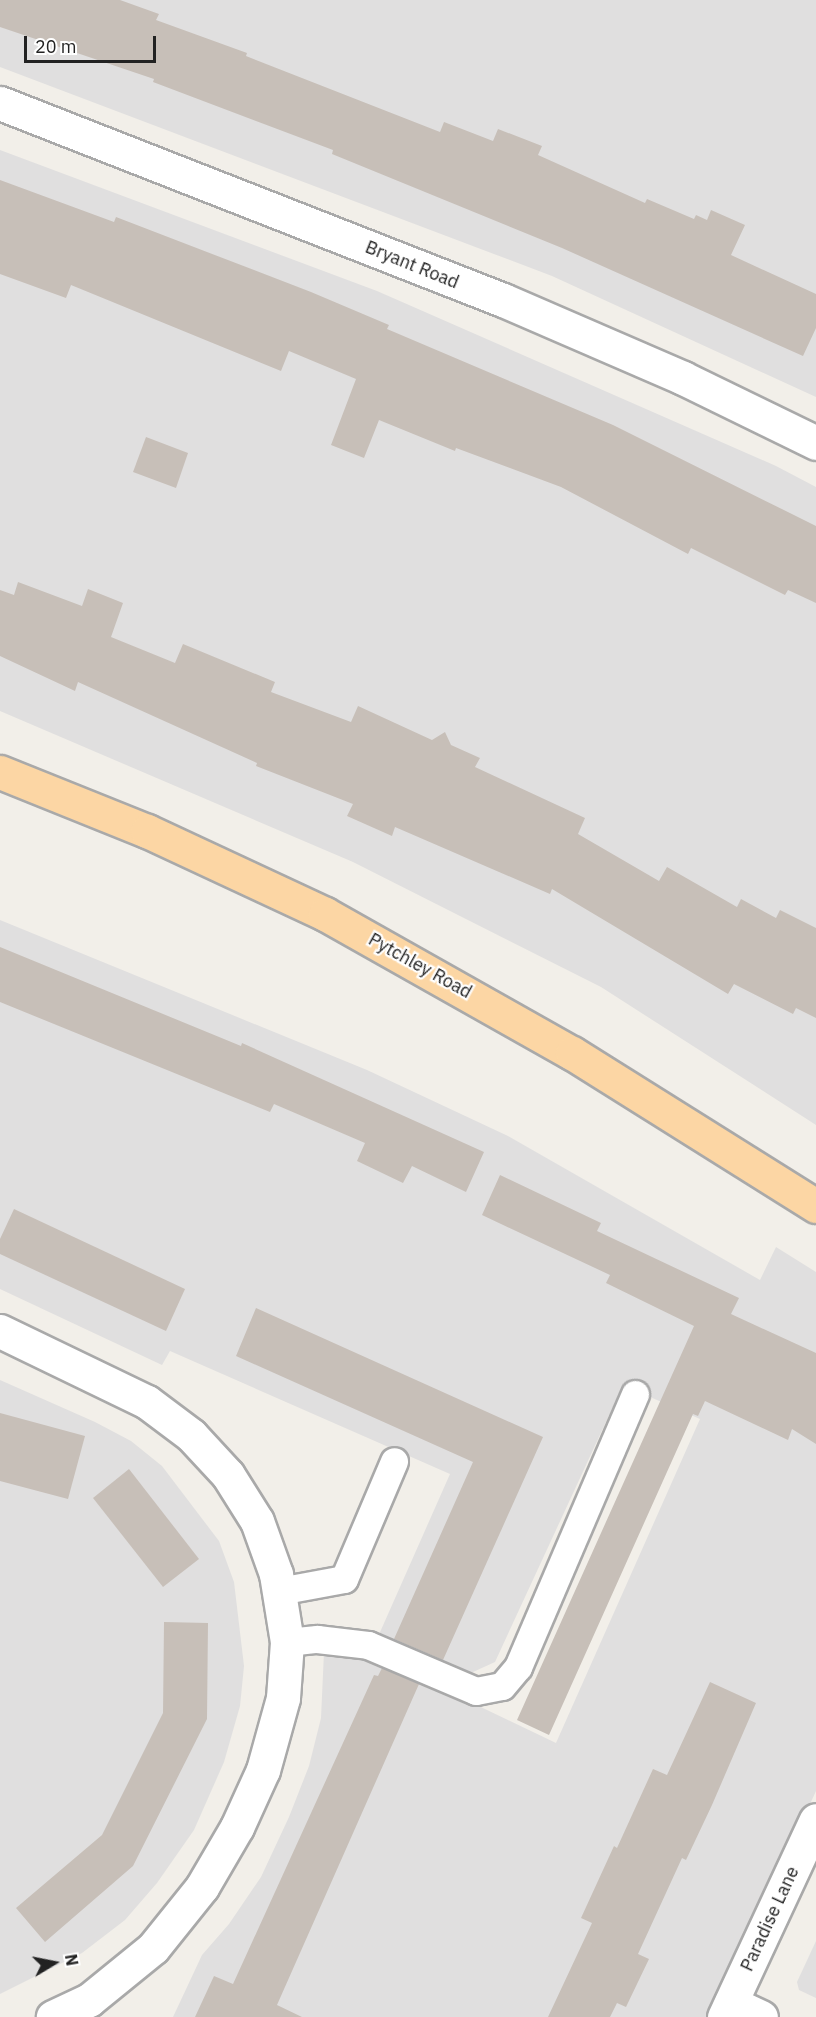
<!DOCTYPE html>
<style>
body{margin:0}
#map{position:relative;width:816px;height:2017px;overflow:hidden;background:#f2efe9;font-family:"IBM Plex Sans",sans-serif}
div>[style]{position:absolute}
.residential>*{inset:0;background:#e0dfdf}
.building>*{inset:0;background:#c7bfb8}
.roads{filter:drop-shadow(2px 0 #a9a9a9) drop-shadow(-2px 0 #a9a9a9) drop-shadow(0 2px #a9a9a9) drop-shadow(0 -2px #a9a9a9)}
.lane>*{height:27px;margin:-13.5px;padding:0 13.5px;transform-origin:13.5px;border-radius:13.5px;background:#fff}
.street>*{height:33px;margin:-16.5px;padding:0 16.5px;transform-origin:16.5px;border-radius:16.5px;background:#fff}
.primary>*{height:33px;margin:-16.5px;padding:0 16.5px;transform-origin:16.5px;border-radius:16.5px;background:#fcd6a4}
span{translate:-50% -50%;white-space:nowrap;text-align:center;line-height:1.15;-webkit-text-stroke:4.5px #fff;paint-order:stroke}
.street-label{font-size:18px;color:#222}
.north{position:absolute;left:24px;top:1933px;width:60px;height:60px;-webkit-text-stroke:4px #fff;paint-order:stroke;rotate:80deg;font-size:16px;font-weight:700;line-height:24px;text-align:center;color:#222}
.north::after{content:'';display:block;margin:auto;width:21px;height:27px;background:#222;clip-path:polygon(50% 0,100% 100%,50% 72%,0 100%)}
.scale{position:absolute;left:24px;top:36px;width:132px;height:27px;box-sizing:border-box;border:3px solid #222;border-top:0;padding-left:8px;font-size:18px;line-height:21px;white-space:nowrap;color:#222;-webkit-text-stroke:4px #fff;paint-order:stroke}
</style>
<div id="map">
<div class="residential">
<i style="clip-path:polygon(0 0,816px 0,816px 397px,552px 276px,0 67px)"></i>
<i style="clip-path:polygon(0 150px,377px 291px,776px 466px,816px 487px,816px 1125px,601px 987px,353px 862px,0 711px)"></i>
<i style="clip-path:polygon(0 920px,367px 1070px,508px 1136px,760px 1280px,776px 1247px,816px 1272px,816px 1791px,712px 2017px,173px 2017px,202px 1955px,229px 1924px,261px 1877px,289px 1817px,309px 1766px,321px 1718px,324px 1652px,370px 1654px,556px 1743px,700px 1419px,623px 1385px,495px 1662px,462px 1677px,377px 1639px,450px 1474px,170px 1351px,162px 1365px,0 1289px)"></i>
<i style="clip-path:polygon(0 1380px,95px 1422px,131px 1441px,162px 1466px,219px 1541px,234px 1582px,244px 1666px,240px 1706px,224px 1762px,194px 1830px,157px 1883px,125px 1920px,82px 1953px,0 1994px)"></i>
<i style="clip-path:polygon(816px 1941px,816px 1998px,799px 1990px,797px 1982px)"></i>
</div>
<div class="building">
<i style="clip-path:polygon(0 0,120px 0,159px 14px,156px 20px,247px 53px,246px 56px,440px 132px,444px 122px,493px 141px,498px 129px,542px 146px,538px 155px,645px 203px,647px 199px,694px 219px,696px 215px,707px 220px,711px 210px,745px 225px,731px 255px,816px 294px,816px 328px,803px 356px,562px 248px,332px 154px,333px 150px,153px 82px,154px 79px,0 27px)"></i>
<i style="clip-path:polygon(0 180px,114px 222px,116px 217px,311px 292px,389px 325px,387px 329px,613px 425px,816px 526px,816px 603px,788px 590px,785px 595px,691px 548px,688px 554px,561px 487px,456px 448px,455px 451px,379px 420px,364px 458px,331px 445px,356px 379px,289px 351px,281px 371px,71px 285px,66px 298px,0 274px)"></i>
<i style="clip-path:polygon(146px 437px,188px 453px,176px 488px,133px 472px)"></i>
<i style="clip-path:polygon(18px 582px,82px 606px,88px 589px,123px 603px,111px 637px,175px 663px,183px 644px,275px 682px,271px 692px,351px 722px,358px 706px,432px 740px,445px 732px,451px 745px,480px 758px,475px 767px,585px 818px,578px 834px,659px 881px,667px 867px,737px 907px,741px 899px,776px 918px,780px 910px,816px 928px,816px 1018px,796px 1008px,793px 1014px,734px 984px,728px 994px,552px 889px,550px 894px,395px 827px,392px 836px,347px 816px,353px 804px,256px 766px,257px 763px,78px 682px,75px 691px,0 656px,0 590px,14px 595px)"></i>
<i style="clip-path:polygon(0 947px,241px 1046px,242px 1043px,484px 1152px,466px 1192px,412px 1166px,403px 1183px,357px 1161px,365px 1143px,274px 1104px,270px 1112px,0 1002px)"></i>
<i style="clip-path:polygon(500px 1175px,601px 1223px,597px 1231px,739px 1298px,731px 1314px,816px 1353px,816px 1444px,792px 1429px,788px 1440px,705px 1401px,698px 1416px,693px 1414px,549px 1735px,517px 1720px,694px 1326px,606px 1283px,610px 1275px,482px 1215px)"></i>
<i style="clip-path:polygon(14px 1209px,185px 1289px,166px 1331px,0 1254px,0 1239px)"></i>
<i style="clip-path:polygon(256px 1308px,543px 1437px,443px 1660px,394px 1639px,473px 1462px,236px 1356px)"></i>
<i style="clip-path:polygon(0 1413px,85px 1436px,68px 1499px,0 1481px)"></i>
<i style="clip-path:polygon(129px 1469px,199px 1559px,163px 1587px,93px 1498px)"></i>
<i style="clip-path:polygon(164px 1622px,208px 1623px,207px 1719px,133px 1866px,45px 1942px,16px 1908px,102px 1835px,163px 1713px)"></i>
<i style="clip-path:polygon(382px 1668px,419px 1684px,277px 2005px,302px 2017px,195px 2017px,214px 1976px,233px 1984px,374px 1675px,378px 1676px)"></i>
<i style="clip-path:polygon(710px 1682px,756px 1703px,712px 1805px,686px 1860px,682px 1858px,638px 1954px,649px 1959px,626px 2007px,617px 2003px,610px 2017px,548px 2017px,592px 1923px,581px 1918px,614px 1846px,617px 1848px,653px 1769px,667px 1775px)"></i>
</div>
<div class="roads">
<div class="lane">
<i style="left:279px;top:1591px;width:66px;rotate:-10.5deg"></i>
<i style="left:344px;top:1579px;width:128px;rotate:-67deg"></i>
<i style="left:287px;top:1642px;width:30px;rotate:-6deg"></i>
<i style="left:317px;top:1639px;width:51px;rotate:6.7deg"></i>
<i style="left:368px;top:1645px;width:117px;rotate:23.1deg"></i>
<i style="left:476px;top:1691px;width:26px;rotate:-11deg"></i>
<i style="left:502px;top:1686px;width:25px;rotate:-50deg"></i>
<i style="left:518px;top:1667px;width:297px;rotate:-66.8deg"></i>
</div>
<div class="street">
<i style="left:0;top:103px;width:540px;rotate:21.39deg"></i>
<i style="left:503px;top:300px;width:196px;rotate:23.4deg"></i>
<i style="left:683px;top:378px;width:148px;rotate:26deg"></i>
<i style="left:0;top:1331px;width:163px;rotate:25.8deg"></i>
<i style="left:147px;top:1402px;width:55px;rotate:36.9deg"></i>
<i style="left:191px;top:1435px;width:54px;rotate:47.2deg"></i>
<i style="left:228px;top:1475px;width:54px;rotate:57.8deg"></i>
<i style="left:257px;top:1521px;width:56px;rotate:70.3deg"></i>
<i style="left:276px;top:1574px;width:69px;rotate:80.8deg"></i>
<i style="left:287px;top:1642px;width:56px;rotate:94.1deg"></i>
<i style="left:283px;top:1698px;width:75px;rotate:105.5deg"></i>
<i style="left:263px;top:1770px;width:63px;rotate:114.5deg"></i>
<i style="left:237px;top:1827px;width:69px;rotate:120.3deg"></i>
<i style="left:202px;top:1887px;width:78px;rotate:128.8deg"></i>
<i style="left:153px;top:1948px;width:82px;rotate:140.9deg"></i>
<i style="left:89px;top:2000px;width:40px;rotate:155deg"></i>
<i style="left:731px;top:2003px;width:33px;rotate:25deg"></i>
<i style="left:724px;top:2017px;width:217px;rotate:-65deg"></i>
</div>
<div class="primary">
<i style="left:0;top:772px;width:158px;rotate:21.9deg"></i>
<i style="left:147px;top:831px;width:196px;rotate:25deg"></i>
<i style="left:325px;top:914px;width:283px;rotate:29.4deg"></i>
<i style="left:572px;top:1053px;width:288px;rotate:32.1deg"></i>
</div>
</div>
<div class="street-label">
<span style="left:412px;top:265px;rotate:22deg">Bryant Road</span>
<span style="left:420px;top:966px;rotate:29deg">Pytchley Road</span>
<span style="left:770px;top:1919px;rotate:-65deg">Paradise Lane</span>
</div>
<div class="north">N</div>
<div class="scale">20 m</div>
</div>
